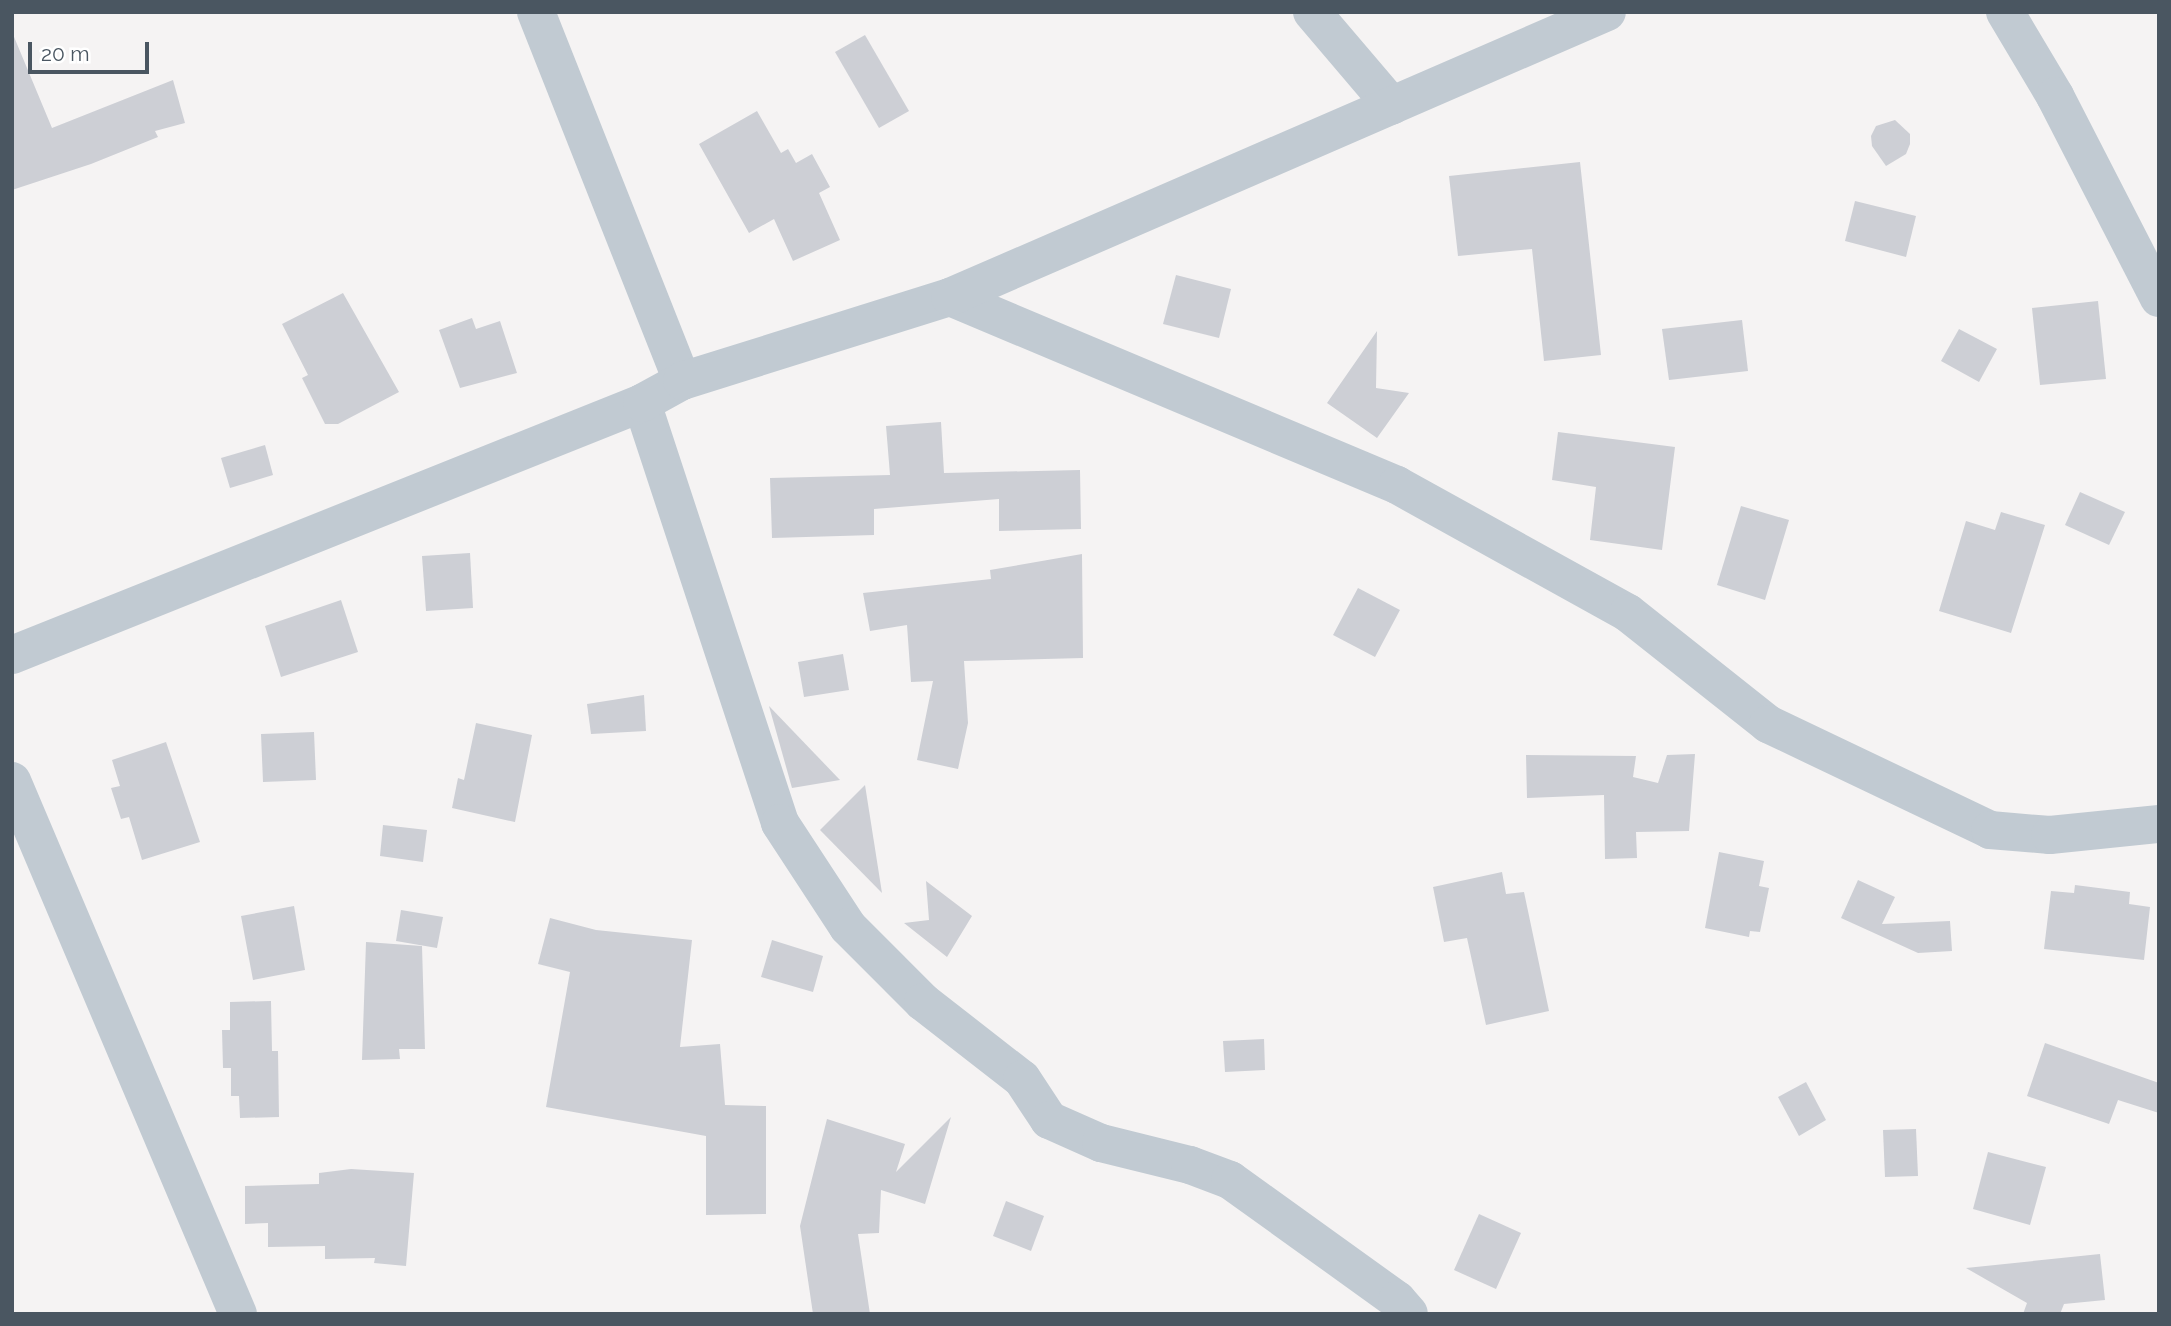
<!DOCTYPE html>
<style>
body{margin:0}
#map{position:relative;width:2171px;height:1326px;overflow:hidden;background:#f5f3f3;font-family:Raleway,sans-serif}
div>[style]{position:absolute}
.building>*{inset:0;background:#cdcfd5}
.street>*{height:38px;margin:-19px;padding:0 19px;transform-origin:19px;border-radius:19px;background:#c1cad2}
span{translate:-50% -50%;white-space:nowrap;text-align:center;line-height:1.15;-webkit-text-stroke:6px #fff;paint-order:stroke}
.frame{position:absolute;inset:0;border:14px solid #4a5661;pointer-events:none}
.scale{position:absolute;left:28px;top:42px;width:121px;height:32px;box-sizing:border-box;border:4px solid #4a5661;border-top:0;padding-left:9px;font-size:21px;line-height:24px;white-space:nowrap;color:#4a5661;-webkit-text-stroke:5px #fff;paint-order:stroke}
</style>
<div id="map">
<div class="building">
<i style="clip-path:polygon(12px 32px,52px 128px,173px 80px,185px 123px,155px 131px,158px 137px,91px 164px,12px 190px)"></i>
<i style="clip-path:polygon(865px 35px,909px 111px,879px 128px,835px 52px)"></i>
<i style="clip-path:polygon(757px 111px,781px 153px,788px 149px,796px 163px,812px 154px,830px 187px,819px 193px,840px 240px,793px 261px,774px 219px,749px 233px,699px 144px)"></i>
<i style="clip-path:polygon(1895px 120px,1910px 134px,1910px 144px,1906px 154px,1886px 166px,1872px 146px,1871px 136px,1876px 126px)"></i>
<i style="clip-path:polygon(1580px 162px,1601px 355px,1544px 361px,1532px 249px,1458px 256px,1449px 176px)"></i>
<i style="clip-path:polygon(1855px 201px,1916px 216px,1906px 257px,1845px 241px)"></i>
<i style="clip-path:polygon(1176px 275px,1231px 289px,1219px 338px,1163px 324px)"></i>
<i style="clip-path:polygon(343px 293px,399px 392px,338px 424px,325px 424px,302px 378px,308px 375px,282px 324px)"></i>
<i style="clip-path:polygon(2098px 301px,2106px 379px,2040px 385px,2032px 308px)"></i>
<i style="clip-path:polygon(472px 318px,476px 329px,500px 321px,517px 373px,460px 388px,439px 330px)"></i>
<i style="clip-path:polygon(1742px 320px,1748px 371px,1669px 380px,1662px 329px)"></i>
<i style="clip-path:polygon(1959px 329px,1997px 349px,1979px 382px,1941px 361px)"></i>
<i style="clip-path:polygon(1377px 331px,1376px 388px,1409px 393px,1377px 438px,1327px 403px)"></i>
<i style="clip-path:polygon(941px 422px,944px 473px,1080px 470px,1081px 529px,999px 531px,999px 499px,874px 509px,874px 535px,772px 538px,770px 478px,890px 475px,886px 426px)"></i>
<i style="clip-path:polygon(1558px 432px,1675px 447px,1662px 550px,1590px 540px,1596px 487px,1552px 480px)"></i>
<i style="clip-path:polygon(265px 445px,273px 475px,230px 488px,221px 458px)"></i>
<i style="clip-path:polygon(2080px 492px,2125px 512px,2109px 545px,2065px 525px)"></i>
<i style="clip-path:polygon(1741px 506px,1789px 520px,1765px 600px,1717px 585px)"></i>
<i style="clip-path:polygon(2001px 512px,2045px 525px,2011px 633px,1939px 611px,1966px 521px,1995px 530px)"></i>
<i style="clip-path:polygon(470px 553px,473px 608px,426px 611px,422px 556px)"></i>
<i style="clip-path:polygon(1082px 554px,1083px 658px,964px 661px,968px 723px,958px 769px,917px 760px,933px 681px,911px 682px,907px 625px,870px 631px,863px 593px,991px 579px,990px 570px)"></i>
<i style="clip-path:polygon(1358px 588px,1400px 610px,1375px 657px,1333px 635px)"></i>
<i style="clip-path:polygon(341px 600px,358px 652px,281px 677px,265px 626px)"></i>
<i style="clip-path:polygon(843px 654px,849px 690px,804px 697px,798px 662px)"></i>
<i style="clip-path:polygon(644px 695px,646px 731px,591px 734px,587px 704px)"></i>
<i style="clip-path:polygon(769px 706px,840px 780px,792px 788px)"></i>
<i style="clip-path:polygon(476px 723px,532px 735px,515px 822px,452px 808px,458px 778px,464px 780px)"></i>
<i style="clip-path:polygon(314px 732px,316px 780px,263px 782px,261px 734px)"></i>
<i style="clip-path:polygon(166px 742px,200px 842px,142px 860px,129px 817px,121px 819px,111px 788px,120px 786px,112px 760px)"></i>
<i style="clip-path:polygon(1695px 754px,1689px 831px,1636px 832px,1637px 858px,1605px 859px,1604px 795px,1527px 798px,1526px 755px,1636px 756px,1633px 777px,1658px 783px,1667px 755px)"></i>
<i style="clip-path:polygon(865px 785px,882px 893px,820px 830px)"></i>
<i style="clip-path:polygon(383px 825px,427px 830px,423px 862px,380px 856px)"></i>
<i style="clip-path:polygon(1719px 852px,1764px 861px,1759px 886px,1769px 888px,1760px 932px,1750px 931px,1749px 937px,1705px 928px)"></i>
<i style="clip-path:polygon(1502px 872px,1506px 894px,1524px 892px,1549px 1011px,1486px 1025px,1467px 938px,1444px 942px,1433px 887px)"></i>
<i style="clip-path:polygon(1858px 880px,1895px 897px,1882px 924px,1950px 921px,1952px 951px,1918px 953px,1841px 918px)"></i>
<i style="clip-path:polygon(926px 881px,972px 916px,947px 957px,904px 923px,929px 920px)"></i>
<i style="clip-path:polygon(2075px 885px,2130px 892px,2129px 904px,2150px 907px,2144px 960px,2044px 949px,2051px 891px,2074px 893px)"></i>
<i style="clip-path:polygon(294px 906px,305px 970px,253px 980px,241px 916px)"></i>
<i style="clip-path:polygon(401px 910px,443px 917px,437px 948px,396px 941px)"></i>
<i style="clip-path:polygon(550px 918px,596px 930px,692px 940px,680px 1047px,720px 1044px,725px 1105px,766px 1106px,766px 1214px,706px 1215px,706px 1136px,546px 1107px,570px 972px,538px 964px)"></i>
<i style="clip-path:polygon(772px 940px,823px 956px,813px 992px,761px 977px)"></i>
<i style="clip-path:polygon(366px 942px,422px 946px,425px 1049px,399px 1049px,400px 1059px,362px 1060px)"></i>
<i style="clip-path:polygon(271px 1001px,272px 1051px,278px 1051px,279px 1117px,240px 1118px,239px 1096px,231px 1096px,231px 1068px,223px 1068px,222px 1030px,230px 1030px,230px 1002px)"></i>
<i style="clip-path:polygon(1264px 1039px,1265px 1070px,1225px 1072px,1223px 1041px)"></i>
<i style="clip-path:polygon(2045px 1043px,2159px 1083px,2159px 1113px,2118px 1100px,2109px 1124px,2027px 1096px)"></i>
<i style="clip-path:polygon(1806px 1082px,1826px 1120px,1799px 1136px,1778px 1097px)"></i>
<i style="clip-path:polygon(951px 1117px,925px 1204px,881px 1190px,879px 1233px,858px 1234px,870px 1314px,813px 1314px,800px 1226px,827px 1119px,905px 1144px,896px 1172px)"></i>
<i style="clip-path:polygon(1916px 1129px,1918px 1176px,1885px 1177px,1883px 1130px)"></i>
<i style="clip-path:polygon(1988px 1152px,2046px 1167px,2030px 1225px,1973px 1209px)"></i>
<i style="clip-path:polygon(351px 1169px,414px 1173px,406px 1266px,374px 1263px,375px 1258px,325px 1259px,325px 1246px,268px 1247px,268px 1223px,245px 1224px,245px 1186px,319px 1184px,319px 1173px)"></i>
<i style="clip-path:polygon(1006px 1201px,1044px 1216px,1031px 1251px,993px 1236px)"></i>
<i style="clip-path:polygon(1479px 1214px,1521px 1233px,1496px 1289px,1454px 1270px)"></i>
<i style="clip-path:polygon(2100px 1254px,2105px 1300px,2064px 1304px,2060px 1314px,2023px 1314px,2027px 1303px,1966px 1268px)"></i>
</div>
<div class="street">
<i style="left:536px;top:12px;width:397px;rotate:68.4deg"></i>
<i style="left:1312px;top:12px;width:123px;rotate:49.6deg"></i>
<i style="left:2005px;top:12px;width:98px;rotate:59.2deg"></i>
<i style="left:2055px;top:96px;width:227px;rotate:62.8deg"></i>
<i style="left:950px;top:297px;width:485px;rotate:22.8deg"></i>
<i style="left:1397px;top:485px;width:264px;rotate:29deg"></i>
<i style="left:1628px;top:613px;width:179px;rotate:38.4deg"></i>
<i style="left:1768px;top:724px;width:246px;rotate:25.5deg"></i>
<i style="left:1990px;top:830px;width:60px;rotate:4.8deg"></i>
<i style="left:2050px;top:835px;width:110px;rotate:-5.8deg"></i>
<i style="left:642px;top:403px;width:442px;rotate:71.8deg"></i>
<i style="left:780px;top:823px;width:124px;rotate:56.8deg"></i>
<i style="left:848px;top:927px;width:106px;rotate:45deg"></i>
<i style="left:923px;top:1002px;width:125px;rotate:37.9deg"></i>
<i style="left:1022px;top:1079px;width:49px;rotate:56.6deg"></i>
<i style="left:1049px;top:1120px;width:57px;rotate:23.9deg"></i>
<i style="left:1101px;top:1143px;width:92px;rotate:13.9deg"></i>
<i style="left:1190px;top:1165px;width:43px;rotate:20.6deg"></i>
<i style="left:1230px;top:1180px;width:206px;rotate:35.7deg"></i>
<i style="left:1397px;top:1300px;width:18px;rotate:49deg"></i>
<i style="left:12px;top:655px;width:679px;rotate:-21.8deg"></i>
<i style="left:642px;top:403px;width:46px;rotate:-28.8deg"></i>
<i style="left:682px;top:381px;width:281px;rotate:-17.4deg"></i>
<i style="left:950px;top:297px;width:716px;rotate:-23.45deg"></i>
<i style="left:12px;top:781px;width:579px;rotate:67.02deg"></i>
</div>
<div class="frame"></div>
<div class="scale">20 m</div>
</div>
